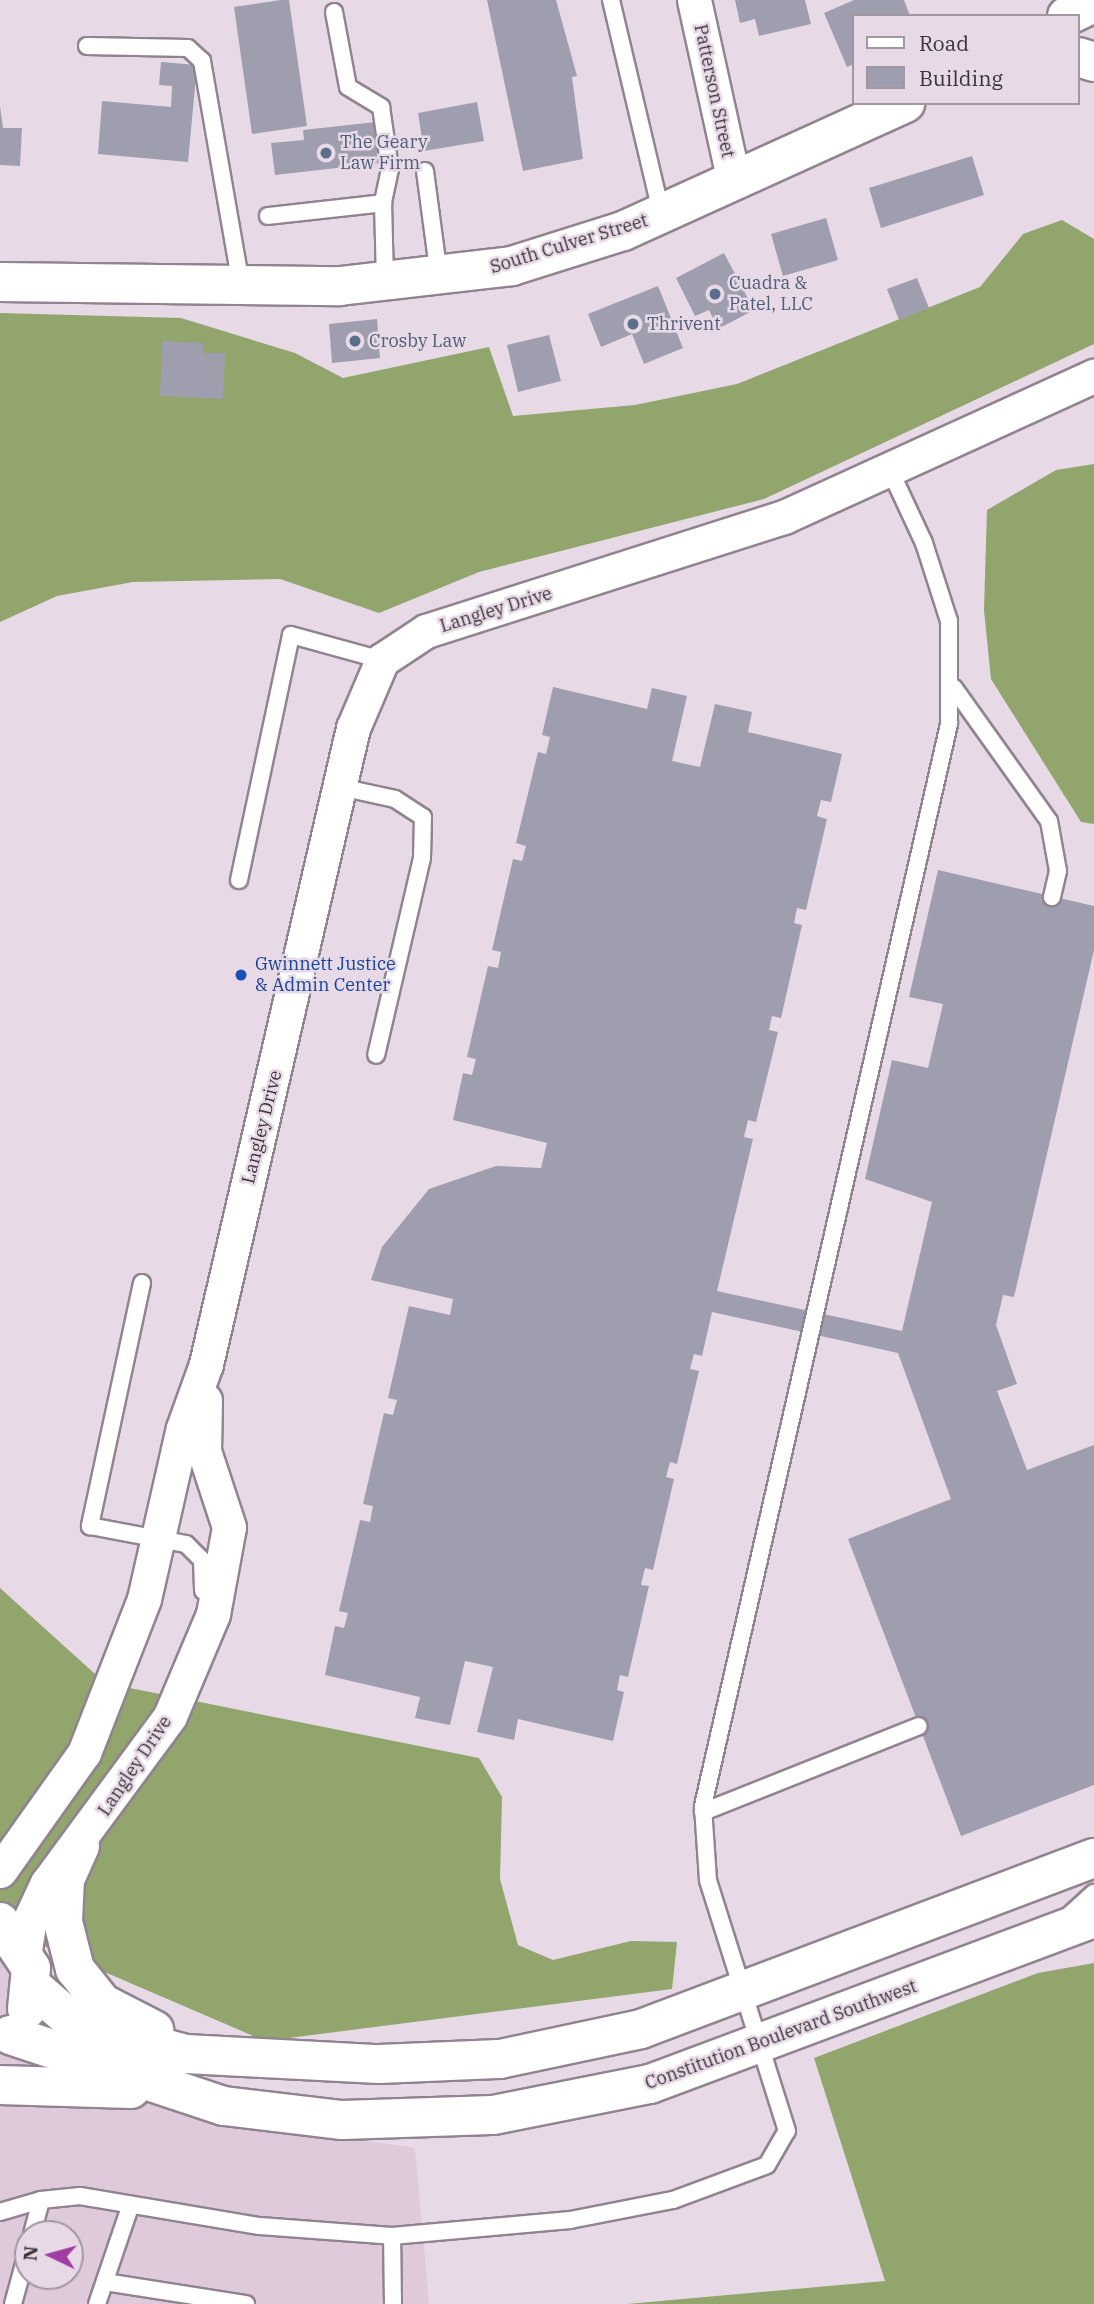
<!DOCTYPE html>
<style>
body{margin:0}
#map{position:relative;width:1094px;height:2304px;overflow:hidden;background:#e8d9e7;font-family:"IBM Plex Serif",serif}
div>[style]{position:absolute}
.commercial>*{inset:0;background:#decada}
.forest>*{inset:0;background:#91a56d}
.building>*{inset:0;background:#9f9eaf}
.roads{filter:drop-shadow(2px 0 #918490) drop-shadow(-2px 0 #918490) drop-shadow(0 2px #918490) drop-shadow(0 -2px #918490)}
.service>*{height:16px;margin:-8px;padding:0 8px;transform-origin:8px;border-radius:8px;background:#fff}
.minor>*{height:33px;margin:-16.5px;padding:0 16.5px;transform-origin:16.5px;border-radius:16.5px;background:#fff}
.tertiary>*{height:38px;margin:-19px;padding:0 19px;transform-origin:19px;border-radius:19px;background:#fff}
.dots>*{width:19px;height:19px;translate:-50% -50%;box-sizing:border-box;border:4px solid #e8d9e7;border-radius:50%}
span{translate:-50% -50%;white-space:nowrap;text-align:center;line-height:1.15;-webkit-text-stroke:5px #e8d9e7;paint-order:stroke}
.street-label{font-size:18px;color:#3a3439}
.service-label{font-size:18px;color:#4e5e75}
.left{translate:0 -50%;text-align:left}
.transit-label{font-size:18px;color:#164399}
.legend{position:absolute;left:852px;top:14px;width:228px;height:91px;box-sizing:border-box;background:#e8d9e7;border:2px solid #a297a1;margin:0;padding:9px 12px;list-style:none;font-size:21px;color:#3a3439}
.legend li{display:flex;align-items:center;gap:14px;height:35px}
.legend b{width:35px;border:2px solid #a297a1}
.north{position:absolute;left:14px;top:2220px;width:70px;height:70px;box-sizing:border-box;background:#e8d9e7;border:2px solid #a297a1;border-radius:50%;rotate:275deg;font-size:19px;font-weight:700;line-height:28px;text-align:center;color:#3a3439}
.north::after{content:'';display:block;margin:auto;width:24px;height:32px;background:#a03da3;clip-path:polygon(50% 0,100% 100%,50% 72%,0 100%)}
</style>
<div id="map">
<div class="commercial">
<i style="clip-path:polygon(evenodd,0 1950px,234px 2121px,415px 2148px,429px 2304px,0 2304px,0 1950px,28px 2234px,70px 2234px,70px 2276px,28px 2276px,28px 2234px)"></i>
</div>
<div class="forest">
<i style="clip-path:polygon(1062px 220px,1094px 239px,1094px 344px,764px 499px,479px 572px,379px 613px,280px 579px,133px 582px,57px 596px,0 622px,0 313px,181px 318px,295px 353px,343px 378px,489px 347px,513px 416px,635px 405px,737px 384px,980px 287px,1023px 234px)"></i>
<i style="clip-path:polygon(1094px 464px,1094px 824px,1081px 822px,991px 679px,984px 610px,987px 510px,1056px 470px)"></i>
<i style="clip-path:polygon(0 1588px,105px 1683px,479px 1758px,502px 1797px,500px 1879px,518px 1945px,553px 1960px,631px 1941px,677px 1942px,672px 1989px,265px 2041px,0 1927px)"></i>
<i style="clip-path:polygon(1094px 1963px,1094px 2304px,627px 2304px,885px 2281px,814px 2058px,1038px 1973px)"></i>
</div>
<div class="building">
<i style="clip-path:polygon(281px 0,289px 0,307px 126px,252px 134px,234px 7px)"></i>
<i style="clip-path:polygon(487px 0,556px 0,577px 76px,572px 77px,583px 159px,523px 171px)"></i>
<i style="clip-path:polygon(735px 0,805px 0,811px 24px,759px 36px,755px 19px,740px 23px)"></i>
<i style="clip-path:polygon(854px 0,904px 0,910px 16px,854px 16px,854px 64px,847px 67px,824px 13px)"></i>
<i style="clip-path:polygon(161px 62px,197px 65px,188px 162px,98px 154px,102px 101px,171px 107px,172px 86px,159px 85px)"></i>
<i style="clip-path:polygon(477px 102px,484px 141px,424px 151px,418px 113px)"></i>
<i style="clip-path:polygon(0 106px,3px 128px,22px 128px,20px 166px,0 165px)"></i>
<i style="clip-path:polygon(376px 122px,381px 163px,275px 175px,271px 143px,304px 140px,303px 130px)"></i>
<i style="clip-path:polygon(972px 156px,984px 195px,881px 228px,869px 188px)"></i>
<i style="clip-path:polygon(826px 218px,838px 260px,783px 276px,771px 234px)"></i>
<i style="clip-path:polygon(724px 253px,754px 310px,718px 329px,709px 310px,695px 316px,676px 278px)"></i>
<i style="clip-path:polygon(917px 278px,929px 308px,899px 320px,887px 289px)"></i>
<i style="clip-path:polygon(658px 286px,683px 348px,644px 364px,632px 334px,601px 347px,588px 314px)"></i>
<i style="clip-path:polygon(377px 319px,380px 358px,332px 363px,329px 324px)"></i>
<i style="clip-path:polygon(549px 335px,561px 381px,518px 392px,507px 345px)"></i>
<i style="clip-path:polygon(162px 341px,203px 343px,203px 353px,225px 353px,223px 399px,160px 396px)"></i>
<i style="clip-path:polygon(553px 687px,647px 709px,652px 688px,687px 696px,672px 761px,700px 767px,715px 704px,752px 712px,748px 732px,842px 754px,831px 802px,821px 800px,817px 816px,827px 819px,806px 910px,797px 908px,794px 923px,802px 925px,781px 1018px,772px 1016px,769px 1030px,778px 1032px,756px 1122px,748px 1120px,744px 1137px,753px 1139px,717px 1291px,902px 1331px,932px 1202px,865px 1179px,892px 1060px,928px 1068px,943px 1004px,909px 997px,938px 870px,1094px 906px,1094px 950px,1014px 1297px,1003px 1295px,996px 1325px,1017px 1384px,997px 1391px,1027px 1470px,1094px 1445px,1094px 1785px,961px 1836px,848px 1539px,951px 1499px,898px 1353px,712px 1312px,702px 1356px,694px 1354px,690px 1369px,699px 1371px,677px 1464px,670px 1462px,666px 1477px,674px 1479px,653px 1570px,645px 1568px,641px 1585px,649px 1586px,628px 1677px,620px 1675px,617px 1690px,624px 1692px,613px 1741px,518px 1719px,514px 1740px,477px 1732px,493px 1667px,465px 1661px,450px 1725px,415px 1718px,420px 1697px,325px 1675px,335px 1626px,344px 1628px,348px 1613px,339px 1611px,360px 1520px,370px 1522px,373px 1506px,363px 1504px,384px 1413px,393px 1415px,397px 1400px,388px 1398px,409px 1306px,450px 1315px,453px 1299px,371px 1280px,382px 1247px,429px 1189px,496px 1166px,541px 1168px,547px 1143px,453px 1120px,463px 1073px,472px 1075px,476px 1059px,467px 1057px,488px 966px,498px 968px,501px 952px,492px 950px,513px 859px,522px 861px,526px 846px,516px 843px,538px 752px,546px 754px,550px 737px,542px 735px)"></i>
</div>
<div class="roads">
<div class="service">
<i style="left:611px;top:0;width:221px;rotate:76.7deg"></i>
<i style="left:334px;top:12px;width:76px;rotate:79.4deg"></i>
<i style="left:348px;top:87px;width:39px;rotate:31deg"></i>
<i style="left:381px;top:107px;width:63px;rotate:81.7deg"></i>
<i style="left:390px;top:169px;width:35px;rotate:102deg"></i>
<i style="left:383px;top:203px;width:78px;rotate:88.5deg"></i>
<i style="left:87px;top:46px;width:101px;rotate:1.1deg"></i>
<i style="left:188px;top:48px;width:19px;rotate:43deg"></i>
<i style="left:202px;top:61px;width:227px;rotate:80.1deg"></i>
<i style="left:425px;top:171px;width:106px;rotate:82.4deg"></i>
<i style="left:268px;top:216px;width:116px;rotate:-6.4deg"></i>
<i style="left:954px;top:688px;width:163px;rotate:54.5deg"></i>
<i style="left:1049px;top:821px;width:51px;rotate:79.8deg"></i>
<i style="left:1058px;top:871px;width:27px;rotate:103deg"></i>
<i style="left:340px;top:787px;width:56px;rotate:12.3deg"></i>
<i style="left:395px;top:799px;width:33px;rotate:33deg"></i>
<i style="left:423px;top:817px;width:41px;rotate:91.4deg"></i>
<i style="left:422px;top:858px;width:202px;rotate:103.1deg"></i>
<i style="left:239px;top:880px;width:250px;rotate:-78deg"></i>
<i style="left:291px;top:635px;width:94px;rotate:15.4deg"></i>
<i style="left:142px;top:1283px;width:249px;rotate:102.1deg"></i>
<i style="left:90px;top:1526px;width:98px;rotate:10.6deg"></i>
<i style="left:186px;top:1544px;width:23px;rotate:45deg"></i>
<i style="left:202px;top:1560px;width:31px;rotate:88deg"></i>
<i style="left:703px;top:1812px;width:232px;rotate:-21.7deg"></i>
<i style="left:1067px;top:1917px;width:36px;rotate:-42deg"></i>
<i style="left:0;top:2212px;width:43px;rotate:-16.3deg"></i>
<i style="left:32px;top:2234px;width:35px;rotate:-75deg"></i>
<i style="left:41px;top:2200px;width:39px;rotate:-6deg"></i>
<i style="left:80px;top:2196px;width:182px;rotate:9.5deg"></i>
<i style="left:260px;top:2226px;width:132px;rotate:4.3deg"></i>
<i style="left:105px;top:2282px;width:143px;rotate:8.9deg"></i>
<i style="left:13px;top:2304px;width:57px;rotate:-74.7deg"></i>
<i style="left:97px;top:2304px;width:102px;rotate:-71.2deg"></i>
<i style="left:393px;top:2304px;width:68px;rotate:-90.8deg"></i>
<i style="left:392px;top:2236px;width:179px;rotate:-5.1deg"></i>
<i style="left:570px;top:2220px;width:105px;rotate:-11deg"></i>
<i style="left:673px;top:2200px;width:100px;rotate:-20.4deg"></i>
<i style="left:767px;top:2165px;width:39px;rotate:-60deg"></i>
<i style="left:787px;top:2131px;width:263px;rotate:-107.5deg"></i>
<i style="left:708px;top:1880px;width:74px;rotate:-93.9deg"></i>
<i style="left:703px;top:1806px;width:1110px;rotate:-77.19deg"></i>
<i style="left:949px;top:724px;width:103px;rotate:-90deg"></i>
<i style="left:949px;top:621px;width:82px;rotate:-107.8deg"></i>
<i style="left:924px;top:543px;width:81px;rotate:-115deg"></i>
</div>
<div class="minor">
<i style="left:694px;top:0;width:186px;rotate:77.6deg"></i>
<i style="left:0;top:1871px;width:145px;rotate:-54.6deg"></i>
<i style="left:84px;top:1753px;width:165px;rotate:-68.7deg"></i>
<i style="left:144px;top:1599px;width:175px;rotate:-77.2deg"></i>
<i style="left:183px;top:1428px;width:68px;rotate:-70.2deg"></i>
<i style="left:206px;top:1364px;width:653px;rotate:-76.99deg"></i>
<i style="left:353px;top:728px;width:74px;rotate:-66.9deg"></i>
<i style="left:382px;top:660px;width:53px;rotate:-33.4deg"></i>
<i style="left:426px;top:631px;width:376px;rotate:-17.7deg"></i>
<i style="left:784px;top:517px;width:341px;rotate:-24.5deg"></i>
<i style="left:25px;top:1950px;width:31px;rotate:-81deg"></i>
<i style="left:30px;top:1919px;width:40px;rotate:-65deg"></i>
<i style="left:47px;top:1883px;width:207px;rotate:-53.6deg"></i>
<i style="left:170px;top:1716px;width:111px;rotate:-67.1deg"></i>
<i style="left:213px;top:1614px;width:88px;rotate:-79.6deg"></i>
<i style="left:229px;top:1527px;width:80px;rotate:-108.2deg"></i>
<i style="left:204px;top:1451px;width:51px;rotate:-88.9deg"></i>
</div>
<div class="tertiary">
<i style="left:1067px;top:16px;width:30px;rotate:-26deg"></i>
<i style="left:1078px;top:57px;width:17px;rotate:17deg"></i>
<i style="left:0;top:282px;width:340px;rotate:0.7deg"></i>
<i style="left:340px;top:286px;width:173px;rotate:-6.6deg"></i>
<i style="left:512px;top:266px;width:116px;rotate:-17.5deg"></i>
<i style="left:623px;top:231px;width:310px;rotate:-24.4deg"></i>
<i style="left:80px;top:1846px;width:36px;rotate:114deg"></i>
<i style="left:65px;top:1879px;width:43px;rotate:92.7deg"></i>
<i style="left:63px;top:1922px;width:49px;rotate:75.7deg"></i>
<i style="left:75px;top:1969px;width:43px;rotate:51.5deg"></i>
<i style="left:102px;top:2003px;width:59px;rotate:27.4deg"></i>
<i style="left:0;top:1922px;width:55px;rotate:56deg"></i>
<i style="left:31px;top:1968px;width:41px;rotate:95.6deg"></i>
<i style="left:32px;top:1986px;width:60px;rotate:40.9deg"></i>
<i style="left:77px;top:2025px;width:113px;rotate:14.9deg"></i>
<i style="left:186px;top:2054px;width:193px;rotate:3deg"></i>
<i style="left:379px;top:2064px;width:121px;rotate:-2.4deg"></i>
<i style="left:500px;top:2059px;width:144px;rotate:-12deg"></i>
<i style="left:641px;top:2029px;width:484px;rotate:-20.7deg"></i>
<i style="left:10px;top:2035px;width:225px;rotate:18.4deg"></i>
<i style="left:224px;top:2106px;width:119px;rotate:6.8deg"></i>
<i style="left:342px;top:2120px;width:151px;rotate:-1.9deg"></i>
<i style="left:493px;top:2115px;width:160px;rotate:-11.2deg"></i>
<i style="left:650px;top:2084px;width:474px;rotate:-20.5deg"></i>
<i style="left:0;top:2085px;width:131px;rotate:1.7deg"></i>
</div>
</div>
<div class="dots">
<i style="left:326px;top:153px;background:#5c6f8a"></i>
<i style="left:715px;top:294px;background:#5c6f8a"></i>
<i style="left:633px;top:324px;background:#5c6f8a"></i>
<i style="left:355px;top:341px;background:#5c6f8a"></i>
<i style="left:241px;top:975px;background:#1a4fb4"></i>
</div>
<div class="street-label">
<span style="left:714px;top:91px;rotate:78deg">Patterson Street</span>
<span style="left:569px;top:244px;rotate:-17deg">South Culver Street</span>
<span style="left:496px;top:610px;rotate:-17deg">Langley Drive</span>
<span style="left:262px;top:1127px;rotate:-76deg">Langley Drive</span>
<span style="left:135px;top:1766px;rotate:-56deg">Langley Drive</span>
<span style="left:781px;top:2035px;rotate:-20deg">Constitution Boulevard Southwest</span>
</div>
<div class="service-label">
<span class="left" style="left:340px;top:153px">The Geary<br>Law Firm</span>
<span class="left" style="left:729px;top:294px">Cuadra &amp;<br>Patel, LLC</span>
<span class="left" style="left:647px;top:324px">Thrivent</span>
<span class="left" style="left:369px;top:341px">Crosby Law</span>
</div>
<div class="transit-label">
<span class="left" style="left:255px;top:975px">Gwinnett Justice<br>&amp; Admin Center</span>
</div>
<ul class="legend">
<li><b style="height:9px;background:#fff"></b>Road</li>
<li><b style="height:19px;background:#9f9eaf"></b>Building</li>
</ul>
<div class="north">N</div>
</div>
